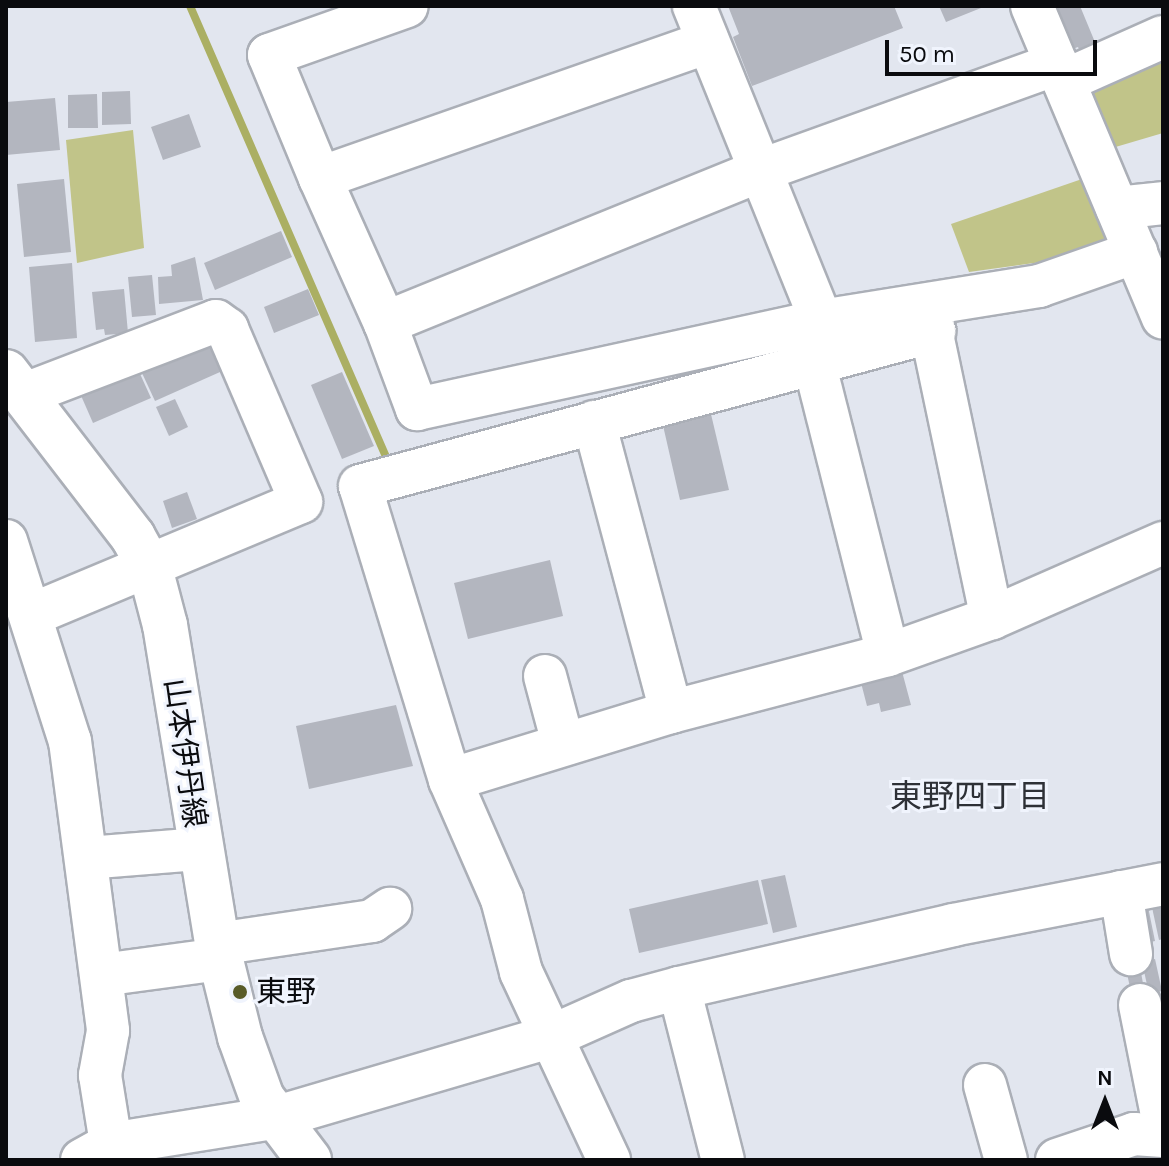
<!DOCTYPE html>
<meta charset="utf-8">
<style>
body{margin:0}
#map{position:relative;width:1169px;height:1166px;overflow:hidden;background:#e2e6ef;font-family:Karla,"Noto Sans JP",sans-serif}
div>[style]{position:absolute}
.green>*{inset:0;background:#c1c489}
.stream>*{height:8px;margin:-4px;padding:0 4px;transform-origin:4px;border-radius:4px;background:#abaf63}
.building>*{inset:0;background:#b3b6bf}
.roads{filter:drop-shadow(2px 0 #abafb7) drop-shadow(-2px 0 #abafb7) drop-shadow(0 2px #abafb7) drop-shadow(0 -2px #abafb7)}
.minor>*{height:42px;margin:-21px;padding:0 21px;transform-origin:21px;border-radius:21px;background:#fff}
.major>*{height:44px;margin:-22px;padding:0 22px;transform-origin:22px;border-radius:22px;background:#fff}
.dots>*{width:22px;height:22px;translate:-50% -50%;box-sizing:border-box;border:4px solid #f0f4fd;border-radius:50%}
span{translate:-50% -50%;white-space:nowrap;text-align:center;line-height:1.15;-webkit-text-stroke:6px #f0f4fd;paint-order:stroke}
.street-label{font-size:30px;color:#0a0b0e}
.poi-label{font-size:30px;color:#0a0b0e}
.left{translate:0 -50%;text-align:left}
.neighbourhood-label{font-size:32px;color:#2e3137}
.frame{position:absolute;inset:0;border:8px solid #0a0b0e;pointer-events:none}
.north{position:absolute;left:1065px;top:1062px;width:80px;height:80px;-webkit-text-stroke:6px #f0f4fd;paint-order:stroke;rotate:0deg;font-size:22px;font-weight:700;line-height:32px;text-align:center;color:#0a0b0e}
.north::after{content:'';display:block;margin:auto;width:28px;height:36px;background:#0a0b0e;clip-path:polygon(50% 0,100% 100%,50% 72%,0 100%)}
.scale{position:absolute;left:885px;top:40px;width:212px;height:36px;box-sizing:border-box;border:4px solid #0a0b0e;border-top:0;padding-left:10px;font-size:24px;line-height:28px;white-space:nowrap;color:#0a0b0e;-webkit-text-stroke:6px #f0f4fd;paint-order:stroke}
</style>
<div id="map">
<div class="green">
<i style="clip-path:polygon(1163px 51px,1163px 133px,1102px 151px,1075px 89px)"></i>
<i style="clip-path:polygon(133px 130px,144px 248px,77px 263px,66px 140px)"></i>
<i style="clip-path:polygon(1082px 179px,1111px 231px,1099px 254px,969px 272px,951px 224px)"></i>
</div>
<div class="stream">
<i style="left:190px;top:6px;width:497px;rotate:66.5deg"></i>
</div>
<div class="building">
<i style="clip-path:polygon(728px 6px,894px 6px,903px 28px,752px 86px,733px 37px,739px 34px)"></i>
<i style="clip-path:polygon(939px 6px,986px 6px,946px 22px)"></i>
<i style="clip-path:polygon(1062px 6px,1080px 6px,1097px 47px,1081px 54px,1078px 47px,1067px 51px,1051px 10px)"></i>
<i style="clip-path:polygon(130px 91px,131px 124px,102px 125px,102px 92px)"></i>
<i style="clip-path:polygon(97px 94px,98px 128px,68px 128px,68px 95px)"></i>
<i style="clip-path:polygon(55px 98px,60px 150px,6px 155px,6px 102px)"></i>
<i style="clip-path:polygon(189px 114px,201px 147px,163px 160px,151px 127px)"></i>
<i style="clip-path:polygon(64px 179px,71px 252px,24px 257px,17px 184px)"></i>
<i style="clip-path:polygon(281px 231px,292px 257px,215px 290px,204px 263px)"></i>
<i style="clip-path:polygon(195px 257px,203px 300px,159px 304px,158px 277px,172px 276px,171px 265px)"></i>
<i style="clip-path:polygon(72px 263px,77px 338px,35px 342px,29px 267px)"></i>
<i style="clip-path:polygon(152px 275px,156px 315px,132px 317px,128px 277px)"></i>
<i style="clip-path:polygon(124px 289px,128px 333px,105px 335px,104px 329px,96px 330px,92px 292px)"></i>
<i style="clip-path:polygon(308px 289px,319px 315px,274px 333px,264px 307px)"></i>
<i style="clip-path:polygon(216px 339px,229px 368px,155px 401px,142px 373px)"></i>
<i style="clip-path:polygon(136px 365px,151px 398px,93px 423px,79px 391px)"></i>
<i style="clip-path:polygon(342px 372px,374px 446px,342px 459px,311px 385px)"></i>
<i style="clip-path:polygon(175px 399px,188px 427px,169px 436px,156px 407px)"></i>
<i style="clip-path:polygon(710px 410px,729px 490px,680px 500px,662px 421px)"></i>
<i style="clip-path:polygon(187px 492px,197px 519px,172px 528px,163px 501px)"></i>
<i style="clip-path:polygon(550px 560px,563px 616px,468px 639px,454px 583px)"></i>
<i style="clip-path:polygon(900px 664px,911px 705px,881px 712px,879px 703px,867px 706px,859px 675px)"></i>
<i style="clip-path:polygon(396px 705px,413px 766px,309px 789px,296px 726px)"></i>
<i style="clip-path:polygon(785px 875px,797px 927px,773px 933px,761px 880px)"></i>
<i style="clip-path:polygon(758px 880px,768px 924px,639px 953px,629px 909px)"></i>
<i style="clip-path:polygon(1163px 895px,1163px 939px,1159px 940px,1150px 898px)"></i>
<i style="clip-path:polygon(1146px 897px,1155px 941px,1137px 945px)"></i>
<i style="clip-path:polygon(1155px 959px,1162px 991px,1149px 994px,1142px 962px)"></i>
<i style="clip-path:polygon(1139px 962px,1145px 994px,1132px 996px,1125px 965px)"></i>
</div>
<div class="roads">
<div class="minor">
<i style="left:694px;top:6px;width:340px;rotate:68deg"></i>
<i style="left:1032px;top:6px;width:338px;rotate:67.2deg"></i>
<i style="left:708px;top:42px;width:411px;rotate:160.7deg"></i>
<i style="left:320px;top:178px;width:159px;rotate:65.9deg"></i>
<i style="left:385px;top:323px;width:407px;rotate:-22.1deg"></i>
<i style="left:762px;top:170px;width:313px;rotate:-19.8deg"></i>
<i style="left:1064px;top:81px;width:108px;rotate:-24deg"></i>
<i style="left:320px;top:178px;width:133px;rotate:-112.5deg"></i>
<i style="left:269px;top:55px;width:146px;rotate:-19.5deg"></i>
<i style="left:1117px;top:208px;width:46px;rotate:-6.2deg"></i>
<i style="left:926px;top:306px;width:319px;rotate:78.1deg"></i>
<i style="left:385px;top:323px;width:92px;rotate:69.6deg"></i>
<i style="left:417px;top:409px;width:413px;rotate:-12.3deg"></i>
<i style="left:821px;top:321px;width:221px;rotate:-9.1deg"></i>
<i style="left:1039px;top:286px;width:103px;rotate:-19.3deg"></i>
<i style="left:814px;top:362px;width:302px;rotate:75.8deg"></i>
<i style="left:888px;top:655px;width:110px;rotate:-19.6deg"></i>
<i style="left:992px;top:618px;width:187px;rotate:-23.7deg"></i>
<i style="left:25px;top:394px;width:204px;rotate:-20.9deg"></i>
<i style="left:216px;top:321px;width:14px;rotate:36deg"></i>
<i style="left:227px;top:329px;width:188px;rotate:66.8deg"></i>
<i style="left:301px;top:502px;width:293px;rotate:157.3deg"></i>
<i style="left:594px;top:422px;width:300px;rotate:75.1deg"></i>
<i style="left:6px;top:541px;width:210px;rotate:72.3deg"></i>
<i style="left:70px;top:741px;width:292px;rotate:82.5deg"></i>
<i style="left:108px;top:1031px;width:45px;rotate:100.3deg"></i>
<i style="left:100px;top:1075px;width:70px;rotate:80.9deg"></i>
<i style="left:888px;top:655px;width:224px;rotate:165.3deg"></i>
<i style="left:671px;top:712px;width:231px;rotate:162.9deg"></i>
<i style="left:450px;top:780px;width:307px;rotate:-107deg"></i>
<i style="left:360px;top:486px;width:595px;rotate:-15.11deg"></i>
<i style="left:545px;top:676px;width:69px;rotate:75deg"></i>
<i style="left:450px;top:780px;width:130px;rotate:66.4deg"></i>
<i style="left:502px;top:899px;width:75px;rotate:75.4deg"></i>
<i style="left:521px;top:972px;width:208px;rotate:64.9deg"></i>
<i style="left:87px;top:858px;width:112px;rotate:-4.6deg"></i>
<i style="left:1121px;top:892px;width:63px;rotate:80.8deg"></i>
<i style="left:217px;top:944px;width:157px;rotate:-8.4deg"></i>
<i style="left:372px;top:921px;width:22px;rotate:-34deg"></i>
<i style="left:102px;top:975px;width:119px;rotate:-7.7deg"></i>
<i style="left:679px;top:988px;width:178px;rotate:75.7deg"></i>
<i style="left:1140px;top:1005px;width:117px;rotate:78.7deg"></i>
<i style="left:985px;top:1085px;width:78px;rotate:74.4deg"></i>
<i style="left:82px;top:1160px;width:33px;rotate:-29deg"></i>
<i style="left:111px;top:1144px;width:165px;rotate:-9.1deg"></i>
<i style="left:274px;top:1118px;width:288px;rotate:-16.4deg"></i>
<i style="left:550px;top:1037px;width:89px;rotate:-24deg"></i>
<i style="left:631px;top:1001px;width:50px;rotate:-15.2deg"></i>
<i style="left:679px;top:988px;width:281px;rotate:-12.9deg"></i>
<i style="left:953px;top:925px;width:214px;rotate:-11deg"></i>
<i style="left:1057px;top:1160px;width:81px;rotate:-18.7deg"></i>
<i style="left:1134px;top:1134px;width:29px;rotate:4deg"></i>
</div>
<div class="major">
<i style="left:6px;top:372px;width:208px;rotate:52.4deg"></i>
<i style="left:133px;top:537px;width:35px;rotate:61deg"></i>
<i style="left:150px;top:568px;width:59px;rotate:75.3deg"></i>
<i style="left:165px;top:625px;width:323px;rotate:80.7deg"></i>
<i style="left:217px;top:944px;width:96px;rotate:76.1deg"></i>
<i style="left:240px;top:1037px;width:65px;rotate:70.2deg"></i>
<i style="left:262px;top:1098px;width:78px;rotate:52.8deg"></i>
</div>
</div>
<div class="dots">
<i style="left:240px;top:992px;background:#595c29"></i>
</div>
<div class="street-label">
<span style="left:185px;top:753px;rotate:82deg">山本伊丹線</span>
</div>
<div class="poi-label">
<span class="left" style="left:256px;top:992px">東野</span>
</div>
<div class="neighbourhood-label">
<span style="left:970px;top:797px">東野四丁目</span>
</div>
<div class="frame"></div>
<div class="north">N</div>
<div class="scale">50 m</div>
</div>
